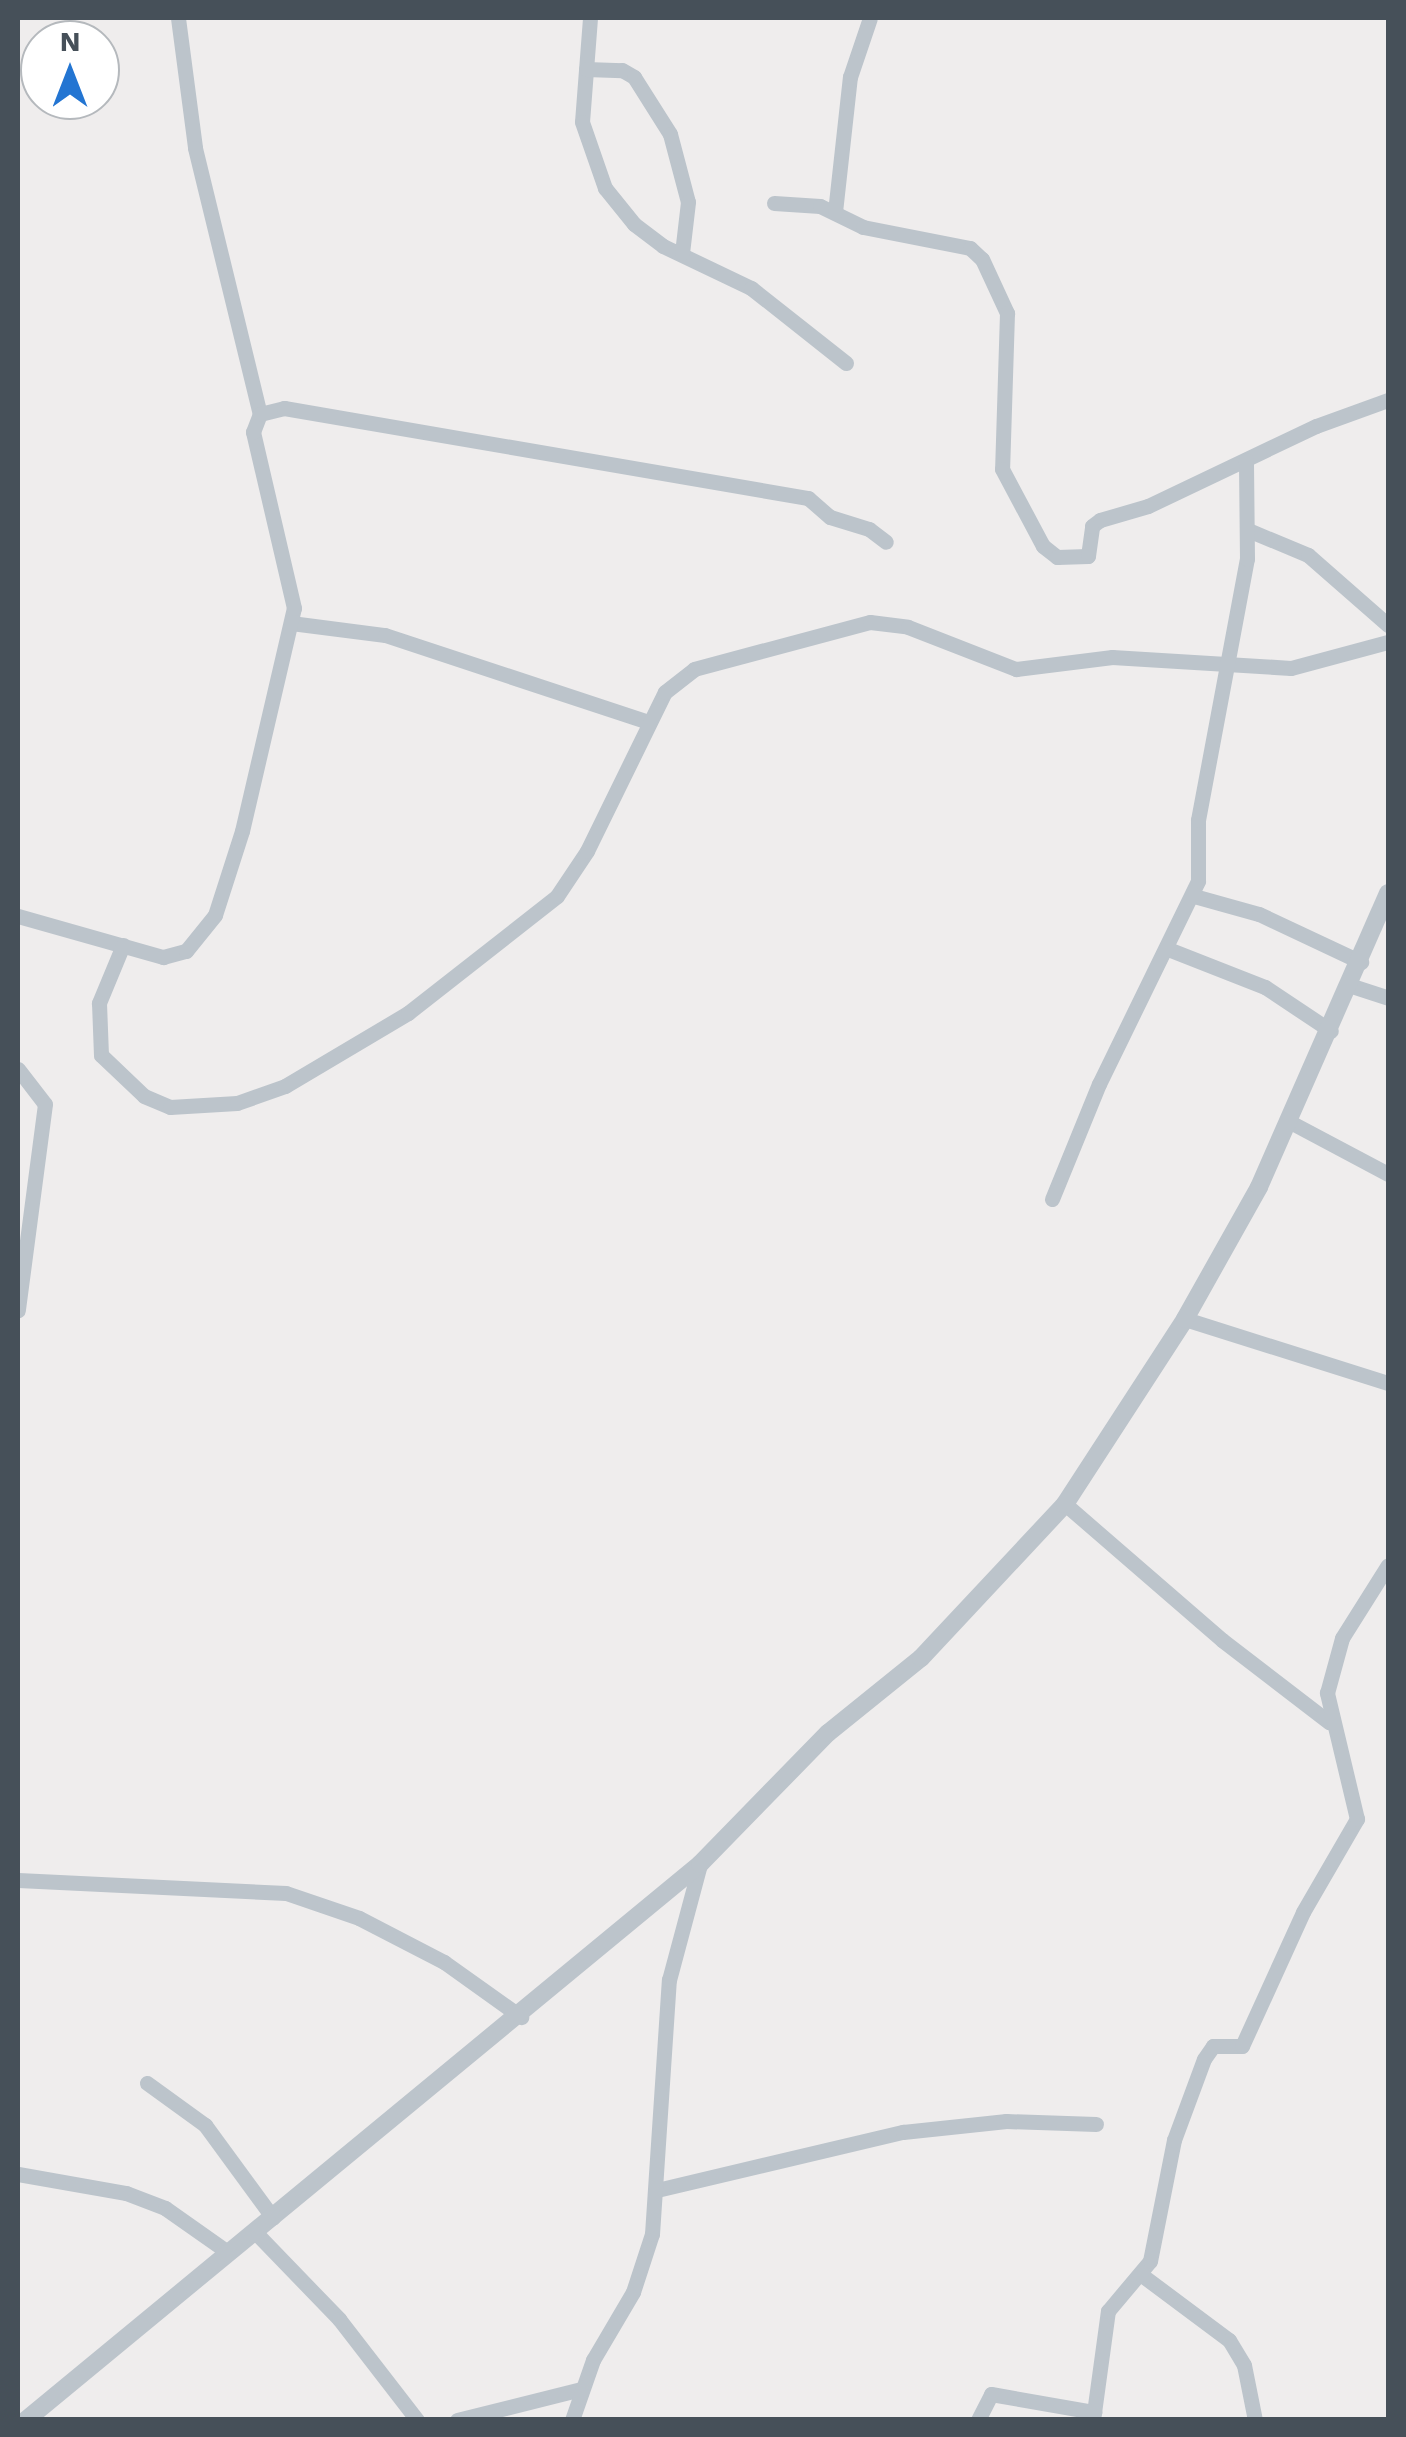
<!DOCTYPE html>
<style>
body{margin:0}
#map{position:relative;width:1406px;height:2437px;overflow:hidden;background:#efeded;font-family:"Work Sans",sans-serif}
div>[style]{position:absolute}
.minor>*{height:15px;margin:-7.5px;padding:0 7.5px;transform-origin:7.5px;border-radius:7.5px;background:#bcc4cb}
.tertiary>*{height:18px;margin:-9px;padding:0 9px;transform-origin:9px;border-radius:9px;background:#bcc4cb}
span{translate:-50% -50%;white-space:nowrap;text-align:center;line-height:1.15;-webkit-text-stroke:10px #fff;paint-order:stroke}
.frame{position:absolute;inset:0;border:20px solid #465059;pointer-events:none}
.north{position:absolute;left:20px;top:20px;width:100px;height:100px;box-sizing:border-box;background:#fff;border:2px solid #b5b9bd;border-radius:50%;rotate:0deg;font-size:28px;font-weight:700;line-height:40px;text-align:center;color:#465059}
.north::after{content:'';display:block;margin:auto;width:35px;height:45px;background:#2375d2;clip-path:polygon(50% 0,100% 100%,50% 72%,0 100%)}
</style>
<div id="map">
<div class="minor">
<i style="left:178px;top:18px;width:131px;rotate:82.5deg"></i>
<i style="left:195px;top:148px;width:274px;rotate:76.3deg"></i>
<i style="left:590px;top:18px;width:104px;rotate:94.4deg"></i>
<i style="left:582px;top:122px;width:70px;rotate:70.8deg"></i>
<i style="left:605px;top:188px;width:46px;rotate:51.1deg"></i>
<i style="left:634px;top:224px;width:36px;rotate:37deg"></i>
<i style="left:663px;top:246px;width:98px;rotate:25.5deg"></i>
<i style="left:751px;top:288px;width:121px;rotate:38.3deg"></i>
<i style="left:586px;top:69px;width:36px;rotate:2deg"></i>
<i style="left:622px;top:70px;width:14px;rotate:30deg"></i>
<i style="left:634px;top:77px;width:67px;rotate:57.7deg"></i>
<i style="left:670px;top:134px;width:70px;rotate:75.2deg"></i>
<i style="left:688px;top:202px;width:51px;rotate:96.7deg"></i>
<i style="left:774px;top:203px;width:46px;rotate:3.7deg"></i>
<i style="left:820px;top:206px;width:48px;rotate:26deg"></i>
<i style="left:863px;top:227px;width:109px;rotate:11.1deg"></i>
<i style="left:970px;top:248px;width:16px;rotate:43deg"></i>
<i style="left:982px;top:259px;width:60px;rotate:65.2deg"></i>
<i style="left:1007px;top:313px;width:156px;rotate:91.8deg"></i>
<i style="left:1002px;top:469px;width:87px;rotate:62deg"></i>
<i style="left:1043px;top:546px;width:18px;rotate:38deg"></i>
<i style="left:1057px;top:557px;width:31px;rotate:-2deg"></i>
<i style="left:1088px;top:556px;width:30px;rotate:-82deg"></i>
<i style="left:1092px;top:526px;width:10px;rotate:-37deg"></i>
<i style="left:1100px;top:520px;width:50px;rotate:-16.3deg"></i>
<i style="left:1148px;top:506px;width:186px;rotate:-25.5deg"></i>
<i style="left:1316px;top:426px;width:77px;rotate:-19.9deg"></i>
<i style="left:835px;top:212px;width:136px;rotate:-83.7deg"></i>
<i style="left:850px;top:77px;width:62px;rotate:-71.3deg"></i>
<i style="left:1248px;top:530px;width:65px;rotate:22.6deg"></i>
<i style="left:1308px;top:555px;width:106px;rotate:41.2deg"></i>
<i style="left:291px;top:623px;width:95px;rotate:7.3deg"></i>
<i style="left:385px;top:635px;width:277px;rotate:18.3deg"></i>
<i style="left:1194px;top:896px;width:67px;rotate:15.5deg"></i>
<i style="left:1259px;top:914px;width:113px;rotate:25.2deg"></i>
<i style="left:18px;top:916px;width:151px;rotate:15.8deg"></i>
<i style="left:163px;top:957px;width:24px;rotate:-15deg"></i>
<i style="left:186px;top:951px;width:46px;rotate:-51.1deg"></i>
<i style="left:215px;top:915px;width:88px;rotate:-72.2deg"></i>
<i style="left:242px;top:831px;width:229px;rotate:-76.9deg"></i>
<i style="left:294px;top:608px;width:181px;rotate:-103.1deg"></i>
<i style="left:253px;top:432px;width:19px;rotate:-69deg"></i>
<i style="left:260px;top:414px;width:25px;rotate:-14deg"></i>
<i style="left:284px;top:408px;width:532px;rotate:9.75deg"></i>
<i style="left:808px;top:498px;width:29px;rotate:41deg"></i>
<i style="left:830px;top:517px;width:41px;rotate:17.1deg"></i>
<i style="left:869px;top:529px;width:21px;rotate:37deg"></i>
<i style="left:123px;top:945px;width:63px;rotate:112.5deg"></i>
<i style="left:99px;top:1003px;width:52px;rotate:87.8deg"></i>
<i style="left:101px;top:1055px;width:59px;rotate:43.6deg"></i>
<i style="left:144px;top:1096px;width:28px;rotate:23deg"></i>
<i style="left:170px;top:1107px;width:67px;rotate:-3.4deg"></i>
<i style="left:237px;top:1103px;width:51px;rotate:-19.5deg"></i>
<i style="left:285px;top:1086px;width:143px;rotate:-30.7deg"></i>
<i style="left:408px;top:1013px;width:189px;rotate:-38.1deg"></i>
<i style="left:557px;top:896px;width:54px;rotate:-56.3deg"></i>
<i style="left:587px;top:851px;width:177px;rotate:-63.9deg"></i>
<i style="left:665px;top:692px;width:37px;rotate:-38deg"></i>
<i style="left:694px;top:669px;width:182px;rotate:-15deg"></i>
<i style="left:870px;top:622px;width:38px;rotate:7deg"></i>
<i style="left:908px;top:627px;width:116px;rotate:21.3deg"></i>
<i style="left:1016px;top:669px;width:97px;rotate:-7.1deg"></i>
<i style="left:1112px;top:657px;width:179px;rotate:3.5deg"></i>
<i style="left:1291px;top:668px;width:100px;rotate:-15deg"></i>
<i style="left:1168px;top:949px;width:104px;rotate:21.4deg"></i>
<i style="left:1265px;top:987px;width:79px;rotate:33.7deg"></i>
<i style="left:1352px;top:986px;width:38px;rotate:18deg"></i>
<i style="left:18px;top:1069px;width:44px;rotate:52.4deg"></i>
<i style="left:45px;top:1104px;width:208px;rotate:97.5deg"></i>
<i style="left:1292px;top:1123px;width:109px;rotate:28deg"></i>
<i style="left:1052px;top:1199px;width:124px;rotate:-67.8deg"></i>
<i style="left:1099px;top:1084px;width:226px;rotate:-64deg"></i>
<i style="left:1198px;top:881px;width:61px;rotate:-90deg"></i>
<i style="left:1198px;top:820px;width:266px;rotate:-79.4deg"></i>
<i style="left:1247px;top:559px;width:99px;rotate:-90.6deg"></i>
<i style="left:1185px;top:1319px;width:213px;rotate:17.5deg"></i>
<i style="left:1065px;top:1504px;width:208px;rotate:40.9deg"></i>
<i style="left:1222px;top:1640px;width:135px;rotate:37.5deg"></i>
<i style="left:18px;top:1880px;width:268px;rotate:2.8deg"></i>
<i style="left:286px;top:1893px;width:77px;rotate:18.9deg"></i>
<i style="left:359px;top:1918px;width:96px;rotate:27.4deg"></i>
<i style="left:444px;top:1962px;width:95px;rotate:35.5deg"></i>
<i style="left:147px;top:2083px;width:72px;rotate:35.9deg"></i>
<i style="left:205px;top:2125px;width:115px;rotate:53.8deg"></i>
<i style="left:18px;top:2174px;width:110px;rotate:10deg"></i>
<i style="left:126px;top:2193px;width:42px;rotate:21deg"></i>
<i style="left:165px;top:2208px;width:78px;rotate:35.1deg"></i>
<i style="left:657px;top:2190px;width:253px;rotate:-13.3deg"></i>
<i style="left:903px;top:2132px;width:104px;rotate:-6.1deg"></i>
<i style="left:1006px;top:2121px;width:90px;rotate:1.9deg"></i>
<i style="left:256px;top:2233px;width:120px;rotate:46deg"></i>
<i style="left:339px;top:2319px;width:128px;rotate:52.3deg"></i>
<i style="left:1143px;top:2276px;width:107px;rotate:36.7deg"></i>
<i style="left:1229px;top:2340px;width:29px;rotate:59deg"></i>
<i style="left:1244px;top:2365px;width:56px;rotate:78.7deg"></i>
<i style="left:457px;top:2420px;width:128px;rotate:-14deg"></i>
<i style="left:572px;top:2420px;width:64px;rotate:-70.7deg"></i>
<i style="left:593px;top:2360px;width:79px;rotate:-59.5deg"></i>
<i style="left:633px;top:2292px;width:61px;rotate:-71.9deg"></i>
<i style="left:652px;top:2234px;width:255px;rotate:-86.2deg"></i>
<i style="left:669px;top:1980px;width:120px;rotate:-75deg"></i>
<i style="left:978px;top:2420px;width:29px;rotate:-63deg"></i>
<i style="left:991px;top:2394px;width:105px;rotate:9.9deg"></i>
<i style="left:1093px;top:2420px;width:110px;rotate:-82.2deg"></i>
<i style="left:1108px;top:2311px;width:65px;rotate:-50deg"></i>
<i style="left:1150px;top:2261px;width:123px;rotate:-78.8deg"></i>
<i style="left:1174px;top:2140px;width:86px;rotate:-69.7deg"></i>
<i style="left:1204px;top:2059px;width:16px;rotate:-55deg"></i>
<i style="left:1213px;top:2046px;width:29px"></i>
<i style="left:1242px;top:2046px;width:147px;rotate:-65.5deg"></i>
<i style="left:1303px;top:1912px;width:108px;rotate:-59.9deg"></i>
<i style="left:1357px;top:1819px;width:130px;rotate:-103.4deg"></i>
<i style="left:1327px;top:1693px;width:57px;rotate:-74.7deg"></i>
<i style="left:1342px;top:1638px;width:86px;rotate:-57.8deg"></i>
</div>
<div class="tertiary">
<i style="left:26px;top:2420px;width:874px;rotate:-39.52deg"></i>
<i style="left:700px;top:1864px;width:183px;rotate:-45.7deg"></i>
<i style="left:828px;top:1733px;width:119px;rotate:-38.9deg"></i>
<i style="left:921px;top:1658px;width:211px;rotate:-46.9deg"></i>
<i style="left:1065px;top:1504px;width:221px;rotate:-57deg"></i>
<i style="left:1185px;top:1319px;width:151px;rotate:-60.7deg"></i>
<i style="left:1259px;top:1187px;width:321px;rotate:-66.3deg"></i>
</div>
<div class="frame"></div>
<div class="north">N</div>
</div>
